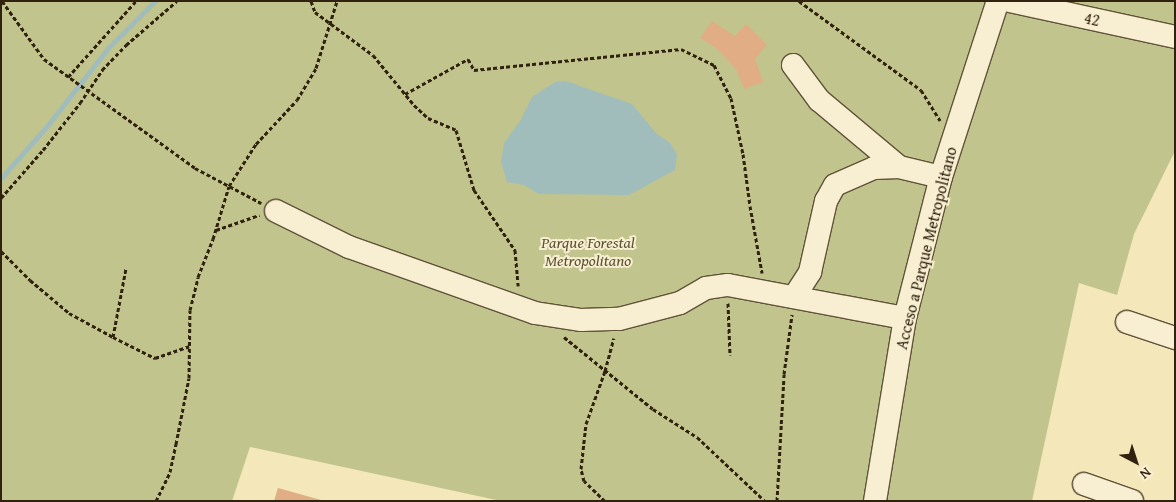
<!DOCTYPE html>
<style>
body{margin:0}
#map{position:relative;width:1176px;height:502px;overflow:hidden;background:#f4e7ba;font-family:"Gentium Book Plus",serif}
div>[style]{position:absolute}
.green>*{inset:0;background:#c1c48c}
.water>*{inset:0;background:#a1bdbb}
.stream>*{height:5px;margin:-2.5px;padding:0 2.5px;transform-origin:2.5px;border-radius:2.5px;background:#a1bdbb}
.building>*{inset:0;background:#e0ad85}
.path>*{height:3px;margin-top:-1.5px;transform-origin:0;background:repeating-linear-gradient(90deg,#30220f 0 4px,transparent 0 6.5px)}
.roads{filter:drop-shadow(1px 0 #61533a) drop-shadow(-1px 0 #61533a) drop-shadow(0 1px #61533a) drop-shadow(0 -1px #61533a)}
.minor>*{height:22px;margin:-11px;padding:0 11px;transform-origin:11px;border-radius:11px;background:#f8efd2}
span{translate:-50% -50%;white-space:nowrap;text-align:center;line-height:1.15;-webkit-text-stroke:4px #f8efd2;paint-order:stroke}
.street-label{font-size:16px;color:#30220f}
.park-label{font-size:16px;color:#5c5334;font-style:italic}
.frame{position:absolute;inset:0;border:2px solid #30220f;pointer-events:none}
.north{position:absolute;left:1111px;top:437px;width:50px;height:50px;-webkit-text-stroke:4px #f8efd2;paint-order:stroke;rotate:140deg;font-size:14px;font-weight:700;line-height:20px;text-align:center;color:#30220f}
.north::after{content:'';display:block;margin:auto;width:18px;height:22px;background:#30220f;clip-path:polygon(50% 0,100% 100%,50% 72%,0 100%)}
</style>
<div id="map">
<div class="green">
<i style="clip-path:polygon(1px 1px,1175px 1px,1175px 151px,1134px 234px,1117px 295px,1079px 283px,1032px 501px,501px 501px,250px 447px,232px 501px,1px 501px)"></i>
</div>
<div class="water">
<i style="clip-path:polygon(566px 81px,632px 104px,656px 133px,670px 143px,677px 154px,675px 170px,629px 195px,539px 194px,524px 185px,507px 182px,501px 162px,504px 143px,520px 121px,532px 97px,555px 82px)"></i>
</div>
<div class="stream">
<i style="left:1px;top:178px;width:69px;rotate:-48.5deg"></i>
<i style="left:47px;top:126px;width:99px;rotate:-52deg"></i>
<i style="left:108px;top:48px;width:66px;rotate:-45deg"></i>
</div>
<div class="building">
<i style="clip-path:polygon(712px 21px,735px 36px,746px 24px,767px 45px,755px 59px,763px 82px,744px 89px,737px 71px,727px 59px,715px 47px,700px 38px)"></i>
<i style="clip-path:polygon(278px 488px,321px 500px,321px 501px,274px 501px)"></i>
</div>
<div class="path">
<i style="left:2px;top:1px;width:72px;rotate:54.1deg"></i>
<i style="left:44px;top:59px;width:186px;rotate:35.8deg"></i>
<i style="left:195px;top:168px;width:75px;rotate:27.9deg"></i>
<i style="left:311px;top:1px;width:12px;rotate:70deg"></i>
<i style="left:315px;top:12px;width:72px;rotate:36.6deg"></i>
<i style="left:373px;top:55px;width:65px;rotate:50.6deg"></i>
<i style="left:414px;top:105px;width:19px;rotate:43deg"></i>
<i style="left:428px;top:118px;width:30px;rotate:23deg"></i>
<i style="left:456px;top:130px;width:63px;rotate:73.3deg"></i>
<i style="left:474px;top:190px;width:73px;rotate:55.7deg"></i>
<i style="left:515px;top:250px;width:36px;rotate:85deg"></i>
<i style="left:799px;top:1px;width:151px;rotate:36.1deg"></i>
<i style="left:921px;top:90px;width:36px;rotate:58deg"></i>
<i style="left:68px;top:77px;width:102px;rotate:-48.2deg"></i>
<i style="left:405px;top:94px;width:72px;rotate:-29.1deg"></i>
<i style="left:468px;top:59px;width:13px;rotate:61deg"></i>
<i style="left:474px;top:70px;width:208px;rotate:-5.8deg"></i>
<i style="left:681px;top:49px;width:37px;rotate:26deg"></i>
<i style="left:714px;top:65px;width:37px;rotate:63deg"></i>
<i style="left:731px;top:98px;width:57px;rotate:77.9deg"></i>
<i style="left:743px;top:154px;width:52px;rotate:82.3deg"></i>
<i style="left:750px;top:206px;width:68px;rotate:79.8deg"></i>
<i style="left:1px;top:198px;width:64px;rotate:-48.8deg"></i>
<i style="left:43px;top:150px;width:60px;rotate:-51.8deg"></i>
<i style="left:80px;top:103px;width:40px;rotate:-56deg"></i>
<i style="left:102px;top:70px;width:35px;rotate:-46deg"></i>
<i style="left:126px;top:45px;width:67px;rotate:-40.8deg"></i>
<i style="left:216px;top:230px;width:46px;rotate:-19.2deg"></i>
<i style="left:1px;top:251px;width:41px;rotate:45deg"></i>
<i style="left:30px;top:280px;width:51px;rotate:40.2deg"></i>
<i style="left:69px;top:313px;width:50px;rotate:28.6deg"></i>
<i style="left:113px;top:337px;width:47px;rotate:26.6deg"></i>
<i style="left:155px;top:358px;width:36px;rotate:-19deg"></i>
<i style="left:728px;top:303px;width:52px;rotate:87.8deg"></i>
<i style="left:113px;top:337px;width:70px;rotate:-79.3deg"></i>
<i style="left:564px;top:337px;width:114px;rotate:39deg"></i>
<i style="left:653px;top:409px;width:52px;rotate:32.5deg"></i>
<i style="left:697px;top:437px;width:93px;rotate:43.3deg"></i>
<i style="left:156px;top:501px;width:32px;rotate:-64deg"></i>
<i style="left:170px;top:472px;width:29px;rotate:-78deg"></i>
<i style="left:176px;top:444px;width:67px;rotate:-78.9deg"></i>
<i style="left:189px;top:378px;width:68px;rotate:-89.2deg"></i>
<i style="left:190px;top:310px;width:34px;rotate:-76deg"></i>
<i style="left:198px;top:277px;width:41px;rotate:-68.5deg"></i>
<i style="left:213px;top:239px;width:55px;rotate:-73.2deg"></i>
<i style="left:229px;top:186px;width:50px;rotate:-57.3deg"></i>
<i style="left:256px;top:144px;width:60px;rotate:-47deg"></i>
<i style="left:297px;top:100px;width:37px;rotate:-59deg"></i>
<i style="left:316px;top:68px;width:70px;rotate:-72.6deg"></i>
<i style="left:605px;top:501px;width:29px;rotate:-136deg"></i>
<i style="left:584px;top:481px;width:12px;rotate:-104deg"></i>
<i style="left:581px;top:469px;width:45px;rotate:-83.7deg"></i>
<i style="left:586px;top:424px;width:56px;rotate:-70.3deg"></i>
<i style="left:605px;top:371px;width:34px;rotate:-75deg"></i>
<i style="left:777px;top:501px;width:127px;rotate:-86.8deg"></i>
<i style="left:784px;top:374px;width:60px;rotate:-82.3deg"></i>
</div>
<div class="roads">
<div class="minor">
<i style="left:1010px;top:1px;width:169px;rotate:12.3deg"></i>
<i style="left:793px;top:65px;width:44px;rotate:53.4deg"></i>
<i style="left:819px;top:100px;width:104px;rotate:39.9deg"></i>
<i style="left:276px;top:211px;width:81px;rotate:26.3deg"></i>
<i style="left:349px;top:247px;width:197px;rotate:19.5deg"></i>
<i style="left:535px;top:313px;width:47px;rotate:8.7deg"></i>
<i style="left:581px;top:320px;width:38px;rotate:-2deg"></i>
<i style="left:619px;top:319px;width:63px;rotate:-14.7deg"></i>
<i style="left:680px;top:303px;width:30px;rotate:-30deg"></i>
<i style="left:706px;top:288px;width:22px;rotate:-8deg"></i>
<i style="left:728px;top:285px;width:180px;rotate:10.6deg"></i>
<i style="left:794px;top:297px;width:30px;rotate:-57deg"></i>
<i style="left:810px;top:272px;width:73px;rotate:-77.3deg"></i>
<i style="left:826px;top:201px;width:18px;rotate:-61deg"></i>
<i style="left:835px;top:185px;width:43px;rotate:-23.6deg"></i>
<i style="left:874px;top:168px;width:25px;rotate:-2deg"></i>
<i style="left:899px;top:167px;width:43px;rotate:13.4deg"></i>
<i style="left:1127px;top:322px;width:51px;rotate:18.4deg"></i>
<i style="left:1084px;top:484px;width:51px;rotate:19.5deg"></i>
<i style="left:875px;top:501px;width:185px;rotate:-80.7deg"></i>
<i style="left:905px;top:318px;width:146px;rotate:-75.7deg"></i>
<i style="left:941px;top:177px;width:185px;rotate:-72.1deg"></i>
</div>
</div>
<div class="street-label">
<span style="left:1092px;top:19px;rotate:12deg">42</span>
<span style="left:926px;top:248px;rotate:-76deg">Acceso a Parque Metropolitano</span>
</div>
<div class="park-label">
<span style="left:588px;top:251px">Parque Forestal<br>Metropolitano</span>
</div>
<div class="frame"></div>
<div class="north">N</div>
</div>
